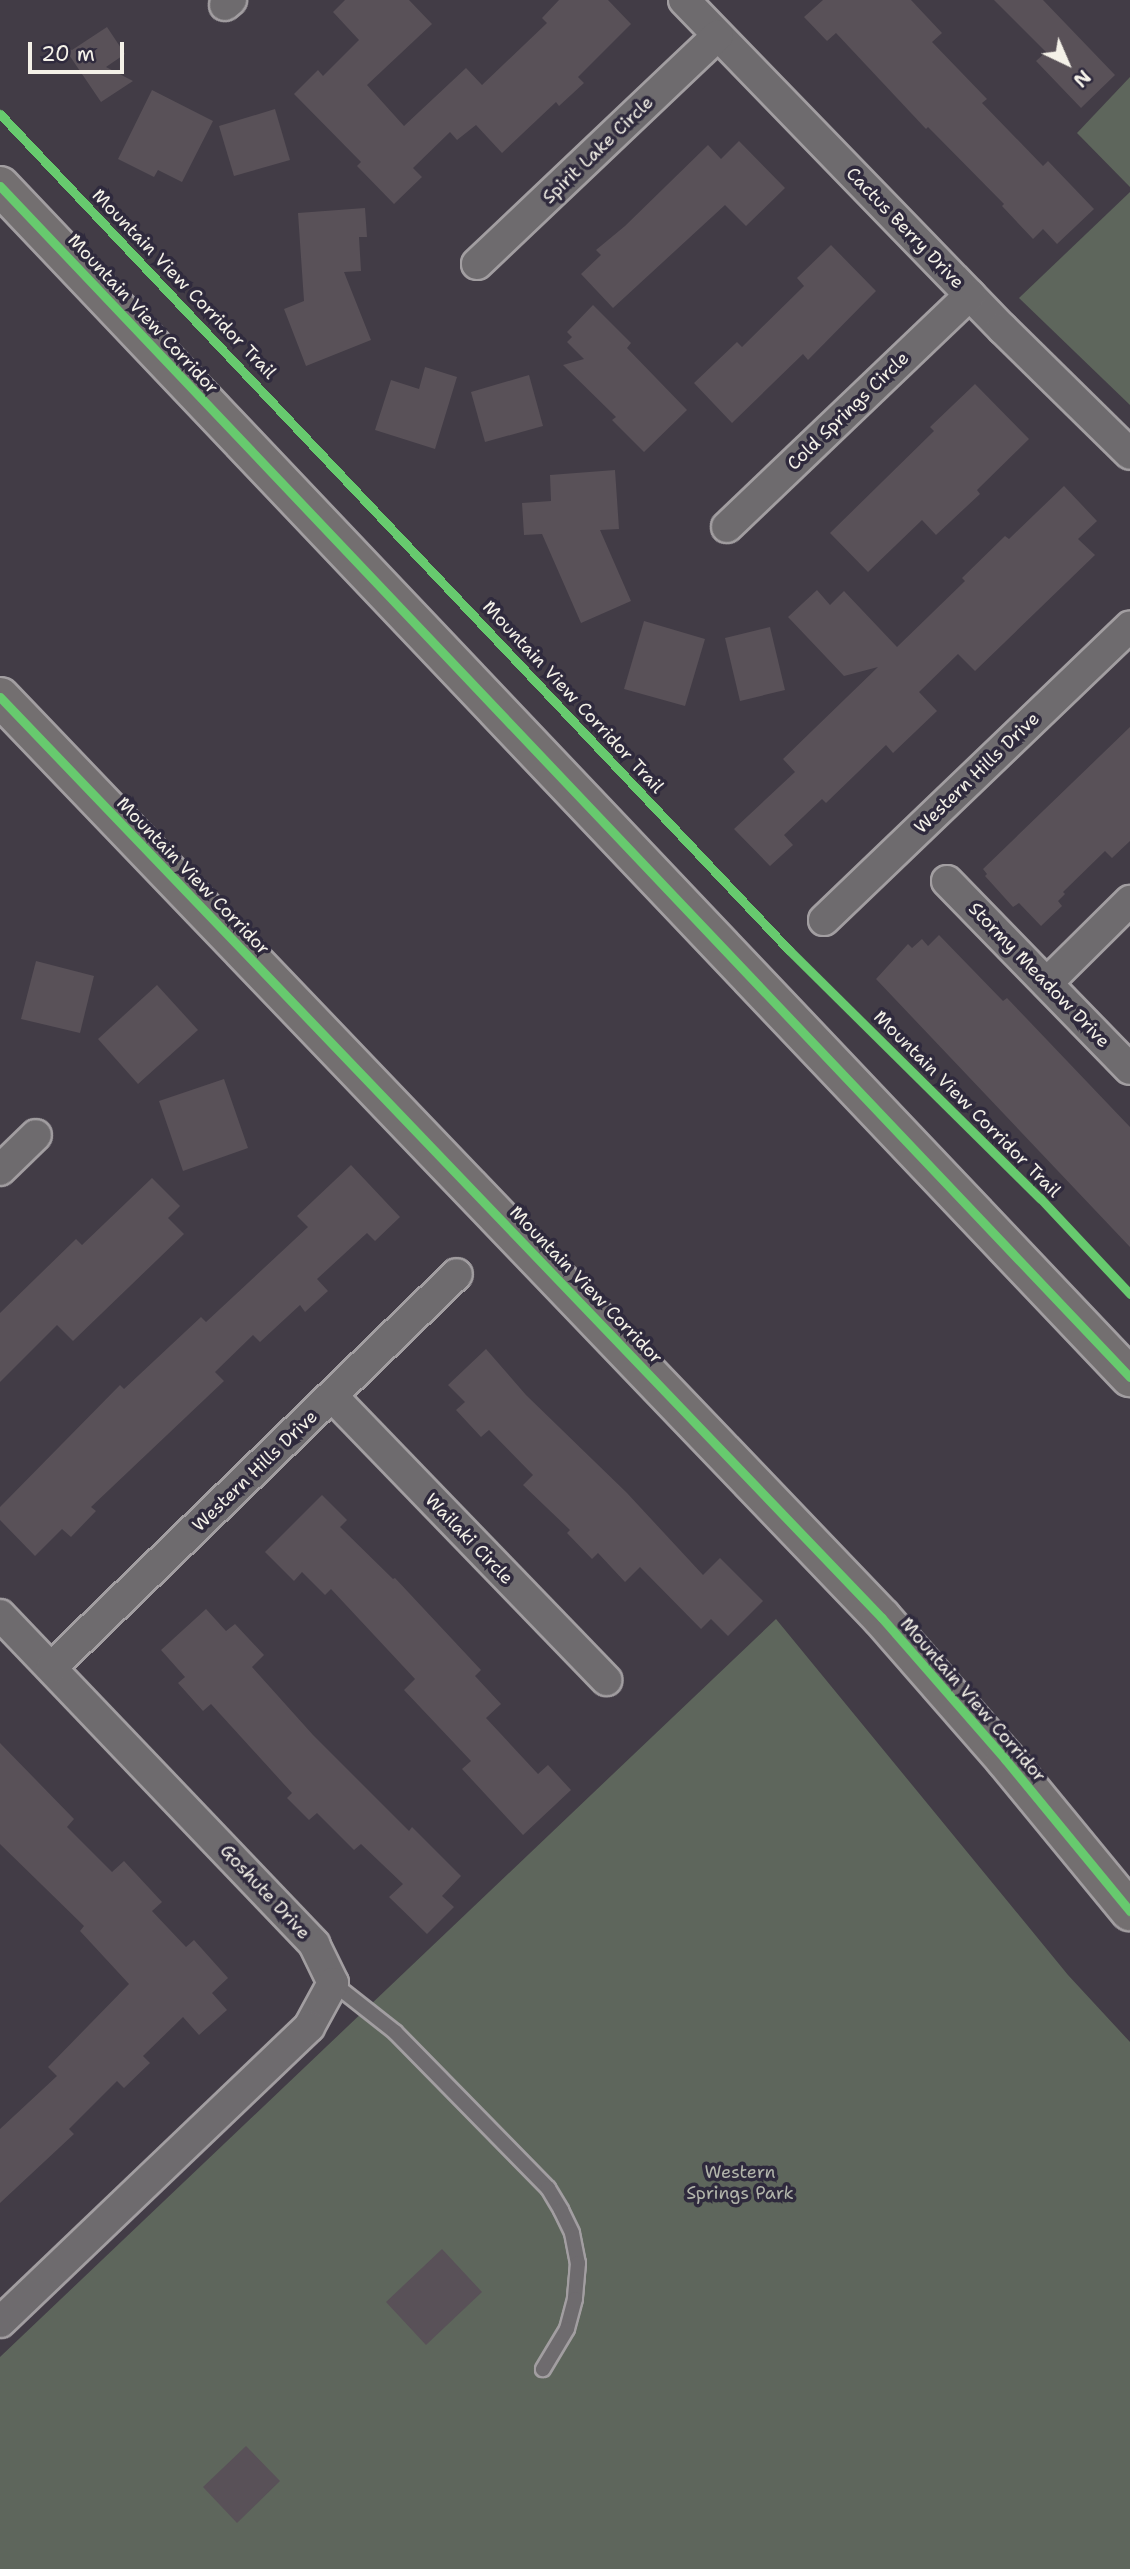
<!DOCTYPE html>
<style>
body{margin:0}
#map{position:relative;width:1130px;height:2569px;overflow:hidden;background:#423c46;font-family:"Shantell Sans",sans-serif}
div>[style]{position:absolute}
.green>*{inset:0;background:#5e665c}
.building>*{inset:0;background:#595158}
.roads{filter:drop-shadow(2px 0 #a29ea1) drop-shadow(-2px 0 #a29ea1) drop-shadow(0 2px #a29ea1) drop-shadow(0 -2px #a29ea1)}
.lane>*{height:14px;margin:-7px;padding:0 7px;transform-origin:7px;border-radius:7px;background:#6e6b6e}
.street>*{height:30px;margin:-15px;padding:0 15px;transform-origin:15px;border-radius:15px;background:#6e6b6e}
.highway>*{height:38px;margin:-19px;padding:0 19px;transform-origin:19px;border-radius:19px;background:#736f70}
.cycleway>*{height:9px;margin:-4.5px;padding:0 4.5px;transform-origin:4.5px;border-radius:4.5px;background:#67ca6e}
span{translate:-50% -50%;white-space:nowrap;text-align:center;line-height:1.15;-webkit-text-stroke:7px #2f2a3d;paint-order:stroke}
.street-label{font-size:18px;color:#f4f1e8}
.park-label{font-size:18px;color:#b2b5ab}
.north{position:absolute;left:1032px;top:28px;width:70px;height:70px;-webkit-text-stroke:5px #2f2a3d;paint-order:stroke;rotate:136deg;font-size:19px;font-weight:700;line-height:28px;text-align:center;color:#f4f1e8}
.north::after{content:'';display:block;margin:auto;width:24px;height:32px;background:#f4f1e8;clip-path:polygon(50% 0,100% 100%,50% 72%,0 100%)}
.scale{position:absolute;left:28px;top:42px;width:96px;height:32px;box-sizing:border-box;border:4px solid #f4f1e8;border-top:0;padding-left:9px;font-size:21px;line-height:24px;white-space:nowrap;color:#f4f1e8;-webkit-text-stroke:5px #2f2a3d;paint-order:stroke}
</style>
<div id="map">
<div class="green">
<i style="clip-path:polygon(1130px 77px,1130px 187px,1077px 133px)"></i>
<i style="clip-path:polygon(1130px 192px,1130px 405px,1019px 298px)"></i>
<i style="clip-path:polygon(776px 1619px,1068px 1975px,1130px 2042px,1130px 2569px,0 2569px,0 2357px)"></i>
</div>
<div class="building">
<i style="clip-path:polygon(345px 0,409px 0,432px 24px,367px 85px,404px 126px,466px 68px,482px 85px,547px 23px,542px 18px,559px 0,608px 0,631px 24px,578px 77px,584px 83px,559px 106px,556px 102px,502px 153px,476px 125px,457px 140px,450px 132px,413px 168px,422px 177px,394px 204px,357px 166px,361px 162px,294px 94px,318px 70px,323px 76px,359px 40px,333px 12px)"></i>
<i style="clip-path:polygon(823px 0,911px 0,942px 33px,932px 42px,987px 99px,982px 103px,1043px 166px,1048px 161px,1094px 209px,1057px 244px,1043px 229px,1033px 239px,1002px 206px,1004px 204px,928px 127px,926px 129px,836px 33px,827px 41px,804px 17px)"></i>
<i style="clip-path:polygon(994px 0,1043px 0,1115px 75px,1081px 108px,1036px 61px,1046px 52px)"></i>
<i style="clip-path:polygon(107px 27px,125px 54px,106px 67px,133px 81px,101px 102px,63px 46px,72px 50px)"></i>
<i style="clip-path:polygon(152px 90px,213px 121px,182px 182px,158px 170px,154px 177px,118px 159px)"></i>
<i style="clip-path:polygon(275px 109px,290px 160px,234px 176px,219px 126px)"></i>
<i style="clip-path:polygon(739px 141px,785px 188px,746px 226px,725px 205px,613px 308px,581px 274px,601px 255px,596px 250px,625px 226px,708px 145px,721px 159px)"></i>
<i style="clip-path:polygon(365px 208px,367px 237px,359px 237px,361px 271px,344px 272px,371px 340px,306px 366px,284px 309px,304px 301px,298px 213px)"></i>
<i style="clip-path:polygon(831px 245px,876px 291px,808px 360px,803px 354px,732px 423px,694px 383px,737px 342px,742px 347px,804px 286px,797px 278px)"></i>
<i style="clip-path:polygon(593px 305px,631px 343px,627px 348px,687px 410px,644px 452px,612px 420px,616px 417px,563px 365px,584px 359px,567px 342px,572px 337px,567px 332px)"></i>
<i style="clip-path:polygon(425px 367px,457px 377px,435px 449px,375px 430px,391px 380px,419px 389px)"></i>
<i style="clip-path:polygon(529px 375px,543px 426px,485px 442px,471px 392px)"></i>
<i style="clip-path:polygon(975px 384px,1029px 439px,977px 490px,980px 494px,936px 535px,922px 520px,868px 572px,830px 533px,934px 431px,930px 427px)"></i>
<i style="clip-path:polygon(615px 470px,619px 529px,600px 530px,631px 601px,581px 623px,542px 534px,524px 535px,522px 503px,551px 501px,550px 475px)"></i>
<i style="clip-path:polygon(1064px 486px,1097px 521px,1078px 539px,1095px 555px,975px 671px,958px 654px,919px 692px,937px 711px,893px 753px,886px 745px,826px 803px,822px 799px,784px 835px,793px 845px,770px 866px,734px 829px,795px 772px,783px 759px,878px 667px,844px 676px,788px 617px,817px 590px,830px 605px,844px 591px,897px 647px,965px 581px,962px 578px,1005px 536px,1009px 539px)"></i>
<i style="clip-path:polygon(644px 621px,705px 639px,685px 706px,624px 689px)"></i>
<i style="clip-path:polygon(770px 627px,785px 690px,740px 701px,725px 638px)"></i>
<i style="clip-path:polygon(1130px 727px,1130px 841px,1112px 858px,1105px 851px,1063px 892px,1065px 894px,1058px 901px,1062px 906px,1041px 926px,1019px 903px,1013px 907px,985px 876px,987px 874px,983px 869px)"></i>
<i style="clip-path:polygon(939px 935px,1003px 1001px,1007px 998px,1130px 1127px,1130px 1247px,876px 979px,908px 944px,912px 948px,922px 939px,928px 946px)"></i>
<i style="clip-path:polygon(36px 961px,94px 976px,80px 1033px,21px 1019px)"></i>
<i style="clip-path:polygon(157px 985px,198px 1030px,138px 1084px,98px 1039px)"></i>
<i style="clip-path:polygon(224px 1079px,248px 1148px,183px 1171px,159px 1101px)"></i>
<i style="clip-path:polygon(351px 1165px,400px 1217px,375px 1241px,367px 1233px,317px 1279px,328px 1291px,305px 1312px,300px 1305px,260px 1342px,253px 1335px,215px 1372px,224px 1381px,91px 1507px,96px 1511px,71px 1537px,62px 1529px,35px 1556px,0 1520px,0 1507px,120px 1385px,124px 1389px,201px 1317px,206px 1322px,308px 1227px,297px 1216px)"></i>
<i style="clip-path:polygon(152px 1178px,180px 1206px,168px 1218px,184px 1234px,73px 1341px,57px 1325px,0 1382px,0 1313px,76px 1239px,82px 1245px)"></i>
<i style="clip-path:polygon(486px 1349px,526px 1395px,627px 1493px,703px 1575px,720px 1558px,763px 1601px,728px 1636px,711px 1619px,701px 1629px,640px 1567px,625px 1582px,598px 1553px,592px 1559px,567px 1533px,570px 1530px,523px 1485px,533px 1475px,489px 1430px,481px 1437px,456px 1410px,465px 1402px,448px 1385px)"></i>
<i style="clip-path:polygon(322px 1495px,347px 1520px,340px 1527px,393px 1579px,395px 1578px,481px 1670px,475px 1676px,501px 1704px,486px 1718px,538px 1774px,548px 1765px,571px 1790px,523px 1835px,462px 1769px,471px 1761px,404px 1690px,415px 1679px,331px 1589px,325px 1595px,302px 1572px,294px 1581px,265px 1552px)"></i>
<i style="clip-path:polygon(206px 1609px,226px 1631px,235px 1624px,264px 1655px,252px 1667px,313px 1735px,409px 1831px,412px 1827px,461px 1876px,442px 1896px,454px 1907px,427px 1934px,389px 1897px,403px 1884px,361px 1844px,354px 1850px,317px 1813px,309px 1820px,287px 1798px,292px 1793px,211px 1704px,203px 1711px,178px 1683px,185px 1677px,161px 1650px)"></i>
<i style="clip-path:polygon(0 1743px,74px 1819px,67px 1827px,112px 1872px,124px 1861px,162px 1902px,152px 1911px,186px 1947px,194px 1940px,228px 1978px,212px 1993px,227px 2010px,199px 2035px,183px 2017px,143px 2056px,150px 2063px,124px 2088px,117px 2081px,69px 2129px,74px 2134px,0 2203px,0 2129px,57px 2076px,48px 2067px,129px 1984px,80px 1931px,84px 1926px,0 1844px)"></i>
<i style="clip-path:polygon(442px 2249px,482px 2292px,426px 2345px,386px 2302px)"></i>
<i style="clip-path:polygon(246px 2446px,280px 2481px,237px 2523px,203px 2487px)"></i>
</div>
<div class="roads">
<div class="lane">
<i style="left:333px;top:1983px;width:79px;rotate:38.3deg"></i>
<i style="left:395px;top:2032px;width:219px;rotate:45.6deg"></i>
<i style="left:548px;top:2188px;width:26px;rotate:59deg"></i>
<i style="left:561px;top:2210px;width:25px;rotate:64deg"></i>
<i style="left:572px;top:2233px;width:31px;rotate:79deg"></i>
<i style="left:578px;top:2263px;width:36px;rotate:95deg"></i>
<i style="left:575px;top:2299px;width:31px;rotate:105deg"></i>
<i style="left:567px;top:2329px;width:47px;rotate:121deg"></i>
</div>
<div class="street">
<i style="left:684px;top:0;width:458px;rotate:45.9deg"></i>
<i style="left:1003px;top:329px;width:178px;rotate:44.5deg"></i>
<i style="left:225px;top:5px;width:8px;rotate:-40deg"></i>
<i style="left:477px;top:264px;width:332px;rotate:-43.5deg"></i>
<i style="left:727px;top:527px;width:336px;rotate:-43.7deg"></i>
<i style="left:947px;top:881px;width:262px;rotate:45.8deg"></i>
<i style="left:824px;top:920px;width:424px;rotate:-43.8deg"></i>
<i style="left:1047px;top:983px;width:117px;rotate:-44.7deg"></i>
<i style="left:0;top:1170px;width:50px;rotate:-44.2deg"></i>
<i style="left:332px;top:1396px;width:395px;rotate:46deg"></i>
<i style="left:0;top:1615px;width:455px;rotate:46.3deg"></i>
<i style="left:314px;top:1944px;width:43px;rotate:64deg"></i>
<i style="left:333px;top:1983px;width:50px;rotate:118.6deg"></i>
<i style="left:309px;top:2027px;width:427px;rotate:136.3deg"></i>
<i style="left:52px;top:1667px;width:564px;rotate:-44.14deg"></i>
</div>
<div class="highway">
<i style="left:0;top:186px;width:1642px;rotate:46.51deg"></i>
<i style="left:0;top:697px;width:1275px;rotate:46.24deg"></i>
<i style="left:882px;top:1618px;width:187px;rotate:48.9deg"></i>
<i style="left:1005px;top:1759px;width:197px;rotate:50.6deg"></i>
</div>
</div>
<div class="cycleway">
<i style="left:0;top:114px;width:1150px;rotate:46.66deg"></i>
<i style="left:789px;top:950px;width:353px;rotate:44.7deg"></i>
<i style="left:1040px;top:1198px;width:132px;rotate:46.8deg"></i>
<i style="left:0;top:186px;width:1642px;rotate:46.51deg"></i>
<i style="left:0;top:697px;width:1275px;rotate:46.24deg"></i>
<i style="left:882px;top:1618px;width:187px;rotate:48.9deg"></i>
<i style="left:1005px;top:1759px;width:197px;rotate:50.6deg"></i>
</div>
<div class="street-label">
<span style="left:598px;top:150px;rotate:-44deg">Spirit Lake Circle</span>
<span style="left:905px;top:228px;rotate:46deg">Cactus Berry Drive</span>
<span style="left:184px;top:284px;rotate:46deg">Mountain View Corridor Trail</span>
<span style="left:143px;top:314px;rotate:47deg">Mountain View Corridor</span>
<span style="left:848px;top:411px;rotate:-44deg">Cold Springs Circle</span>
<span style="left:573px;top:697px;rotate:47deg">Mountain View Corridor Trail</span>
<span style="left:977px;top:773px;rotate:-44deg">Western Hills Drive</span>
<span style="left:193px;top:876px;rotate:46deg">Mountain View Corridor</span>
<span style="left:1039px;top:975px;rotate:46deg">Stormy Meadow Drive</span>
<span style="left:967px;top:1104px;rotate:45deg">Mountain View Corridor Trail</span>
<span style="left:586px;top:1285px;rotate:46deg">Mountain View Corridor</span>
<span style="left:255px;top:1471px;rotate:-44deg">Western Hills Drive</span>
<span style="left:469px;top:1539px;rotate:46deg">Wailaki Circle</span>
<span style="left:973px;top:1700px;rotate:49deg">Mountain View Corridor</span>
<span style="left:265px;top:1892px;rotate:47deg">Goshute Drive</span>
</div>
<div class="park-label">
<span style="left:740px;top:2183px">Western<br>Springs Park</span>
</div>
<div class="north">N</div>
<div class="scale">20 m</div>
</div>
